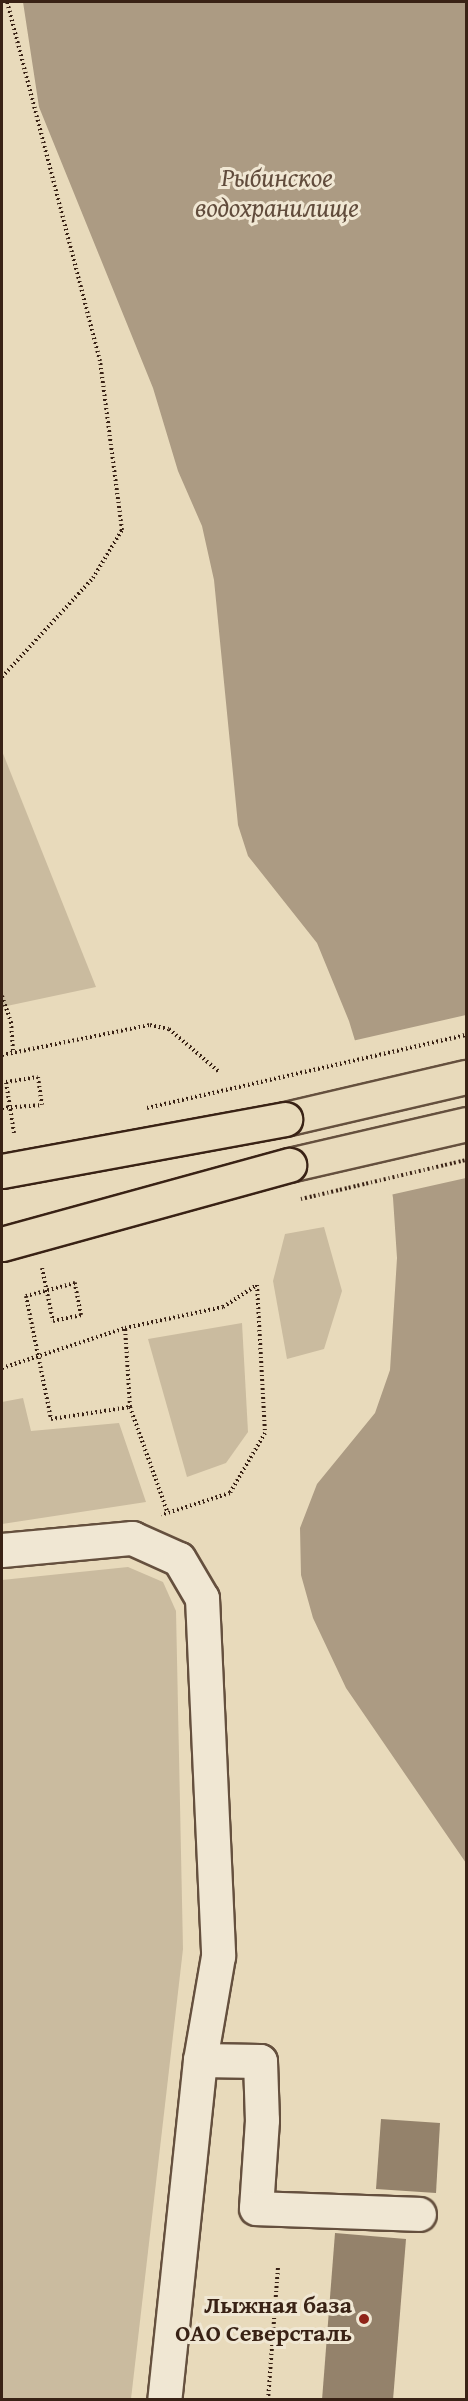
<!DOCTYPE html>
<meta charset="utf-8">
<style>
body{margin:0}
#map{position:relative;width:468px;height:2401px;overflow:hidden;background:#e8dabb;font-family:"Gentium Book Plus",serif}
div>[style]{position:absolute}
.green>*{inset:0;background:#cabb9f}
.water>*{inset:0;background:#ac9b83}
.pier>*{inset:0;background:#e8dabb}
.building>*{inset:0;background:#94826b}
.path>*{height:4px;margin-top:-2px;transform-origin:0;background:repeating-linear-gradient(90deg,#392215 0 1.5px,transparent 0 4.5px)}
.roads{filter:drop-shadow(2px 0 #65503e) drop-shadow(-2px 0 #65503e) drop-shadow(0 2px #65503e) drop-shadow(0 -2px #65503e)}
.minor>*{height:33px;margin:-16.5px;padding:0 16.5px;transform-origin:16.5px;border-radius:16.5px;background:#f0e7d3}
.major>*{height:33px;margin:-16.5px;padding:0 16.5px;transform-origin:16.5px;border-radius:16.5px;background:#e8dabb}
.path-bridge>*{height:4px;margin-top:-2px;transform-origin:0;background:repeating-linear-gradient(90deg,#392215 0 1.5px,transparent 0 4.5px)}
.bridges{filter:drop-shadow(2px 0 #392215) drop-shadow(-2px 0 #392215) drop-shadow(0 2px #392215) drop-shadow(0 -2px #392215)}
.major-bridge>*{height:33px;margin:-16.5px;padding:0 16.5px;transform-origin:16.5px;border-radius:16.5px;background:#e8dabb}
.dots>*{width:16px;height:16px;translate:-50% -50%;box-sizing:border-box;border:3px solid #f0e7d3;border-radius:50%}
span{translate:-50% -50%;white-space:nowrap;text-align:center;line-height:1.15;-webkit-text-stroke:6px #f0e7d3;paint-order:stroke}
.poi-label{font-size:24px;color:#392215;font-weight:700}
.right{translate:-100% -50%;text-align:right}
.water-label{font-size:26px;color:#614c3c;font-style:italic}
.frame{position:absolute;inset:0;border:3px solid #392215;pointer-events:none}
</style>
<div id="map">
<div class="green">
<i style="clip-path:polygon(2px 751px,96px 987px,2px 1007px)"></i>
<i style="clip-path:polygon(324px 1227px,342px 1291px,324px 1349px,287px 1359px,273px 1281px,285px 1234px)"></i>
<i style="clip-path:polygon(242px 1323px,248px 1432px,226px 1463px,187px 1477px,148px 1339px)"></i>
<i style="clip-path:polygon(23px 1398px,31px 1431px,119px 1423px,146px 1502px,2px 1524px,2px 1402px)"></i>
<i style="clip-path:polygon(128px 1567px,163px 1582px,176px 1611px,183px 1949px,131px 2399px,2px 2399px,2px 1580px)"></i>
</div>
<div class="water">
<i style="clip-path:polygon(23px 2px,466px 2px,466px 1863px,346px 1688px,313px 1618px,301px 1575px,300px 1528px,317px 1484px,375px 1413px,390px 1370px,397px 1258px,393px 1198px,381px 1126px,349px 1021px,317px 943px,248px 856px,238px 825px,214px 580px,202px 526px,178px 471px,153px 388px,39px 107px)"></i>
</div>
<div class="pier">
<i style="clip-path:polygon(466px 1015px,466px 1178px,390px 1195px,378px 1127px,352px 1041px)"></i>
</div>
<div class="building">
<i style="clip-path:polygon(381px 2119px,440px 2123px,436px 2193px,376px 2189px)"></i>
<i style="clip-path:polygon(335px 2233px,406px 2239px,393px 2400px,322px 2400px)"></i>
</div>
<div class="path">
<i style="left:2px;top:677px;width:134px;rotate:-47.4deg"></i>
<i style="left:93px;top:578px;width:56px;rotate:-58.9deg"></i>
<i style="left:122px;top:530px;width:170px;rotate:-97.4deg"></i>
<i style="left:100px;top:361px;width:371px;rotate:-104.5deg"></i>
<i style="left:2px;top:996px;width:28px;rotate:71deg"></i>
<i style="left:11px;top:1022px;width:31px;rotate:86deg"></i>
<i style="left:2px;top:1055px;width:151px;rotate:-11.5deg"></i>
<i style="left:150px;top:1025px;width:19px;rotate:12deg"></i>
<i style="left:169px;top:1029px;width:65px;rotate:40.6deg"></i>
<i style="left:2px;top:1108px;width:40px;rotate:-4.3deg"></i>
<i style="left:81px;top:1315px;width:33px;rotate:-101deg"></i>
<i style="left:75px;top:1283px;width:51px;rotate:165.1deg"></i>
<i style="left:26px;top:1296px;width:126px;rotate:78.5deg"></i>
<i style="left:51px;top:1419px;width:80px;rotate:-8.6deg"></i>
<i style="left:130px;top:1407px;width:79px;rotate:-93.6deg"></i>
<i style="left:2px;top:1368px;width:129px;rotate:-18deg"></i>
<i style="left:125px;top:1328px;width:100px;rotate:-12.1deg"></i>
<i style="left:223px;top:1307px;width:40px;rotate:-32.9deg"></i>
<i style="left:257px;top:1285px;width:148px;rotate:86.9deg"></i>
<i style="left:265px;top:1433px;width:69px;rotate:120.3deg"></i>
<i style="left:230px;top:1493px;width:72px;rotate:162.3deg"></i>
<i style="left:130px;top:1407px;width:110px;rotate:70.4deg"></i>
<i style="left:268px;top:2400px;width:133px;rotate:-85.7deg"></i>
</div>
<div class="roads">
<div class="minor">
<i style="left:2px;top:1550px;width:131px;rotate:-5.3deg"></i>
<i style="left:132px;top:1538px;width:51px;rotate:24.1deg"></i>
<i style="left:179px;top:1559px;width:45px;rotate:59.5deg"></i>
<i style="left:202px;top:1598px;width:358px;rotate:87.4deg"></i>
<i style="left:218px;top:1956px;width:106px;rotate:99.8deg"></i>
<i style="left:200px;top:2060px;width:342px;rotate:96deg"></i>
<i style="left:200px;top:2060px;width:60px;rotate:1deg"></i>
<i style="left:260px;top:2061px;width:59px;rotate:88.1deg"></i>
<i style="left:262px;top:2120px;width:88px;rotate:93.9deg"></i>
<i style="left:256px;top:2208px;width:163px;rotate:2.1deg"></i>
</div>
<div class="major">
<i style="left:285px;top:1119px;width:186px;rotate:-13.1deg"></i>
<i style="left:289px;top:1165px;width:182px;rotate:-13deg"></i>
</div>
</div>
<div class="path-bridge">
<i style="left:147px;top:1108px;width:327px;rotate:-12.9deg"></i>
<i style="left:14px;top:1133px;width:52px;rotate:-98.9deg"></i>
<i style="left:6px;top:1082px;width:32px;rotate:-9deg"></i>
<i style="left:38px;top:1077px;width:28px;rotate:82deg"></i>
<i style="left:301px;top:1199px;width:170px;rotate:-13.3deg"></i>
<i style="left:42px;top:1268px;width:54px;rotate:78.3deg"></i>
<i style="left:53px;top:1321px;width:29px;rotate:-12deg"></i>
</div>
<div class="bridges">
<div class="major-bridge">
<i style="left:2px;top:1171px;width:288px;rotate:-10.4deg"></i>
<i style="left:2px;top:1244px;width:298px;rotate:-15.4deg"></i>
</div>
</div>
<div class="dots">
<i style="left:364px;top:2319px;background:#8f2418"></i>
</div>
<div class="poi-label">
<span class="right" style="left:352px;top:2319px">Лыжная база<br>ОАО Северсталь</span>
</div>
<div class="water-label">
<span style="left:277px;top:192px">Рыбинское<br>водохранилище</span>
</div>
<div class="frame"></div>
</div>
